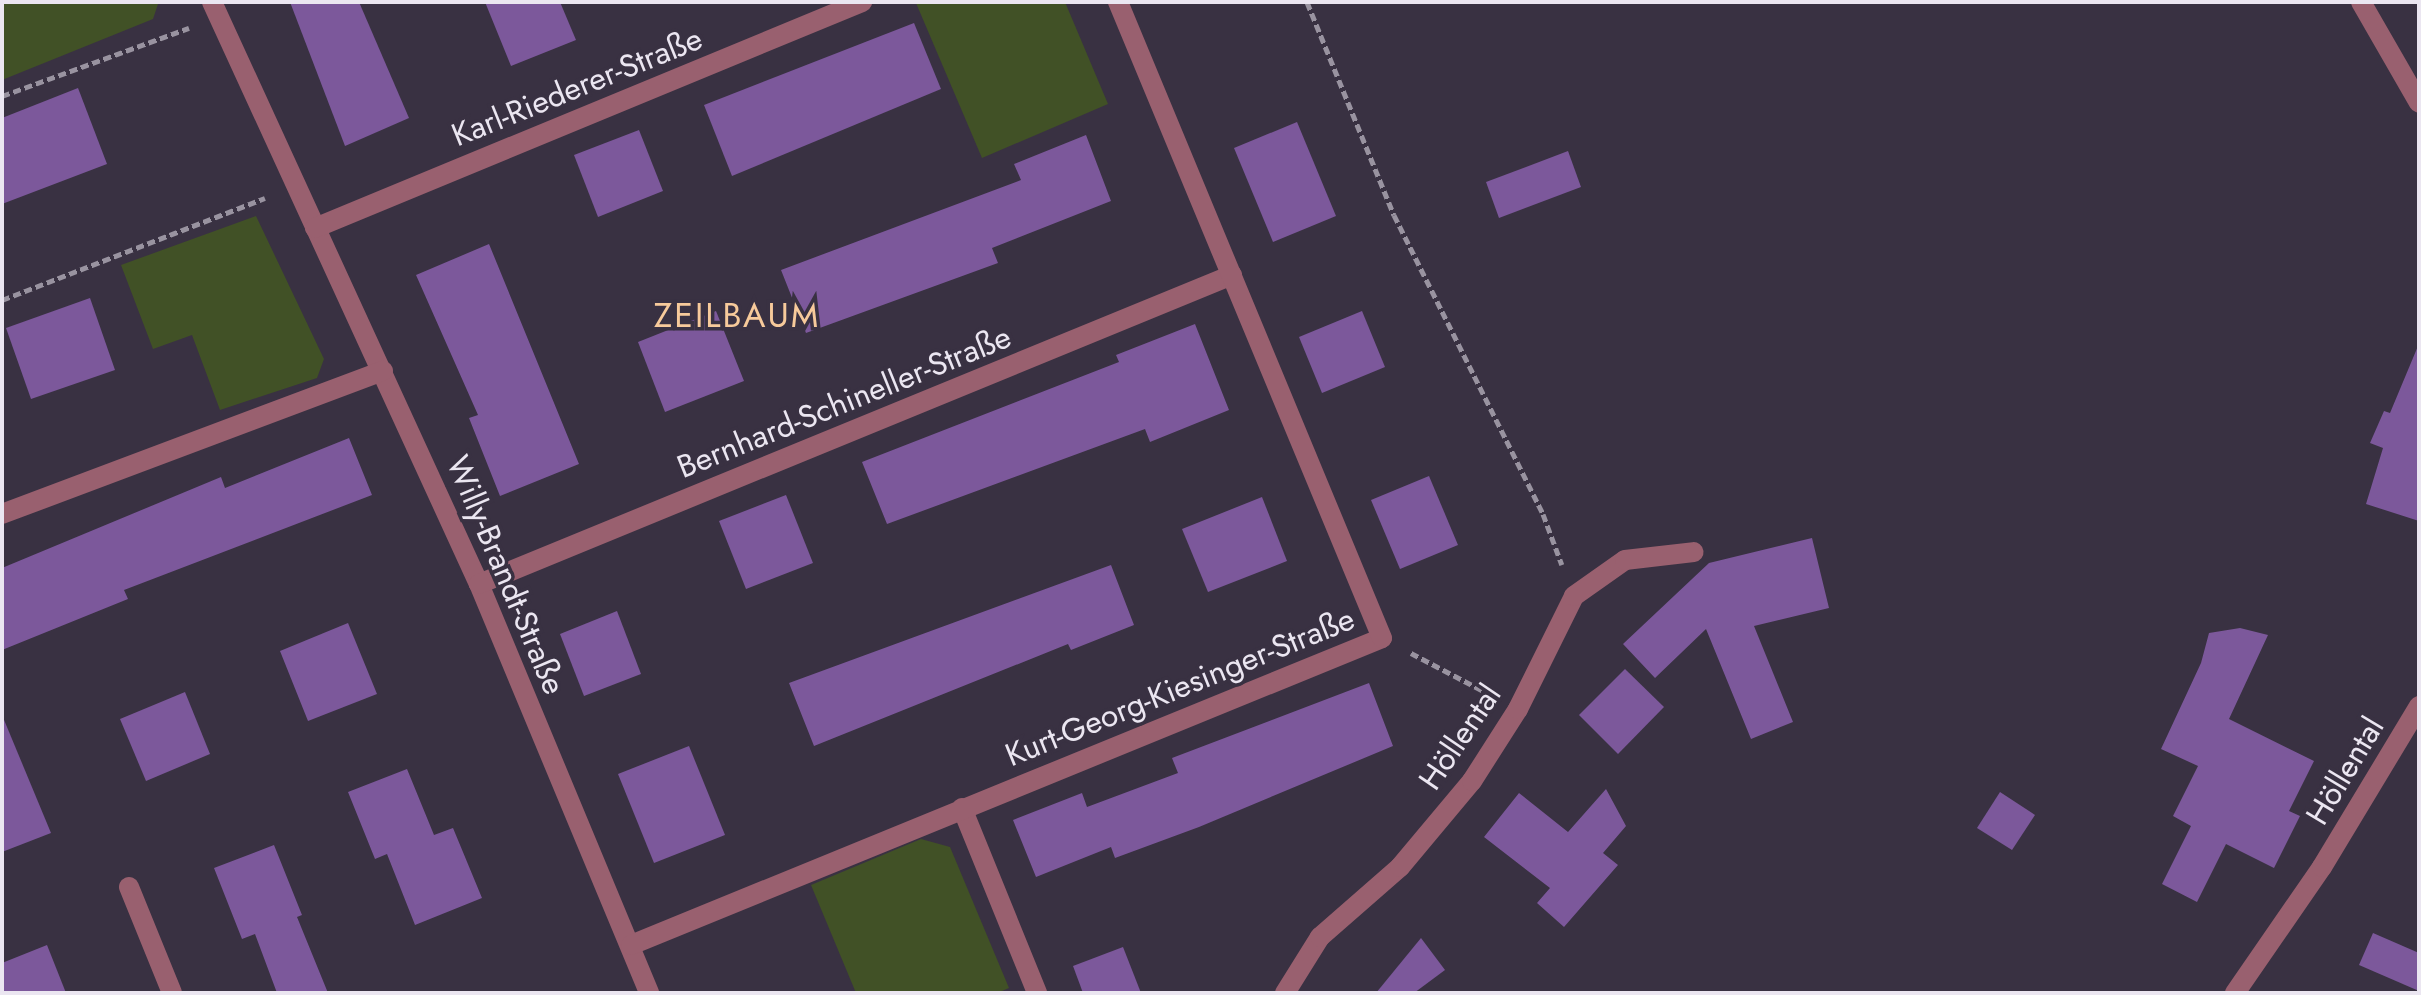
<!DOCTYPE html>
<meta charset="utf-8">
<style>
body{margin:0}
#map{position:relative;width:2421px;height:995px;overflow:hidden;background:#393142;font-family:Jost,sans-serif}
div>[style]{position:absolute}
.green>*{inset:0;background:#415126}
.building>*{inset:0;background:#7c589b}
.path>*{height:5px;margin-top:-2.5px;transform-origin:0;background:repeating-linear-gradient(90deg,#9993a0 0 8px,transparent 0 12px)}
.lane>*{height:20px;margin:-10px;padding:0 10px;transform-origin:10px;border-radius:10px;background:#99606f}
.street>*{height:20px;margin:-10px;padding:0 10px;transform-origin:10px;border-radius:10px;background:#99606f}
span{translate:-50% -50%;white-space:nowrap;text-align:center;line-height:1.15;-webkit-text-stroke:7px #393142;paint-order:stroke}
.street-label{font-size:32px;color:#ebe6f1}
.neighbourhood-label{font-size:34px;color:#f7ca9b;letter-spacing:2px}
.frame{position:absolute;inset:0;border:4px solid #ebe6f1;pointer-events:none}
</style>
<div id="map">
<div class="green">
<i style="clip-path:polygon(2px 2px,158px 2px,158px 4px,153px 19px,2px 80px)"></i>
<i style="clip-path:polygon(1065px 2px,1108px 104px,982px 158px,916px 3px)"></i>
<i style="clip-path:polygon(256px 216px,324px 359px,317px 378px,220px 410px,192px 335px,153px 349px,121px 265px)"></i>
<i style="clip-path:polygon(921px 839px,950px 847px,1009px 988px,997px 993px,856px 993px,811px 885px)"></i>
</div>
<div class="building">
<i style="clip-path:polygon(290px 2px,359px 2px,409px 118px,345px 146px)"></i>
<i style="clip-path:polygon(485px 2px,560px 2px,576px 40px,511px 66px)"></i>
<i style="clip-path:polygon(914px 23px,941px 89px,732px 176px,704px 105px)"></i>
<i style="clip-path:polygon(78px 88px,107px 164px,2px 204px,2px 118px)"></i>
<i style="clip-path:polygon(1297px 122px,1336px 216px,1273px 242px,1234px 148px)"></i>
<i style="clip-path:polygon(639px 130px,663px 191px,598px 217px,574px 155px)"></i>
<i style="clip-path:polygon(1086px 135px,1111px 201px,992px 248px,998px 263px,806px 333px,781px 270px,1021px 180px,1014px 164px)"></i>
<i style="clip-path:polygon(1568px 151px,1581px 187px,1499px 218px,1486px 182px)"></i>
<i style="clip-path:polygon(489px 244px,579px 464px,500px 496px,469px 418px,478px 415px,416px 275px)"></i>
<i style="clip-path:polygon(90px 298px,115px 370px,31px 399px,6px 328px)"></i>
<i style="clip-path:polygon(716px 311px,744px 381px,665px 412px,638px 342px)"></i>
<i style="clip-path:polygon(1362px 311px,1385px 367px,1322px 393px,1299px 337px)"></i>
<i style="clip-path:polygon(1195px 324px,1229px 410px,1150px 442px,1145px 429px,887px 524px,862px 462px,1119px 362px,1116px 355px)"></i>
<i style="clip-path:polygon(2418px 346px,2419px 346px,2419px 521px,2366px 504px,2383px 448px,2370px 443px,2384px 411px,2390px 413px)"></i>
<i style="clip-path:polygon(349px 438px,372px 495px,124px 590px,128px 599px,2px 650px,2px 568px,221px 477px,225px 488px)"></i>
<i style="clip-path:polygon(1429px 476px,1458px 545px,1400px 569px,1371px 500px)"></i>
<i style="clip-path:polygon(786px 495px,813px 563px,746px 589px,719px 521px)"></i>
<i style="clip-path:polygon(1262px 497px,1287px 561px,1208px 592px,1182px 529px)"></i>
<i style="clip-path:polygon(1812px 538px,1829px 608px,1754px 626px,1793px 722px,1751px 739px,1706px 629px,1655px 678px,1623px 644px,1709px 563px)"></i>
<i style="clip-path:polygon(1111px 565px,1134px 625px,1071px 650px,1068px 644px,814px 746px,789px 683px)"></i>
<i style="clip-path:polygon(617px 611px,641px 674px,584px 696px,560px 634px)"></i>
<i style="clip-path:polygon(348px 623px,377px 694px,308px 721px,280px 651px)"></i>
<i style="clip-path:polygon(2240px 628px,2268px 635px,2229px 719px,2314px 761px,2289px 811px,2300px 816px,2274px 868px,2226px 844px,2197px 902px,2162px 884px,2191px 826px,2173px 816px,2198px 766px,2161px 749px,2201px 663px,2209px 633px)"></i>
<i style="clip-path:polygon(1625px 669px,1664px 707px,1618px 754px,1579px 715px)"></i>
<i style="clip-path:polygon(1369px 683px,1393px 746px,1199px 827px,1115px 858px,1111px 847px,1036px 877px,1013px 820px,1082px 793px,1087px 807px,1178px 773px,1172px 758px)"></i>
<i style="clip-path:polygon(185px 692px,210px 754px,146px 781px,120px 719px)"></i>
<i style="clip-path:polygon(2px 715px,51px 833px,2px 852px)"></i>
<i style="clip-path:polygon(689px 746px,725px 835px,654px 863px,618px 774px)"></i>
<i style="clip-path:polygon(407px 769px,434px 835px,453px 828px,482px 898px,415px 925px,387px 854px,375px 859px,348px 792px)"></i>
<i style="clip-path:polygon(1606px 789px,1626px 826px,1603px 853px,1618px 865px,1564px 927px,1537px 903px,1550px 888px,1484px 837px,1519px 793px,1568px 832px)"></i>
<i style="clip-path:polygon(2000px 792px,2035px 815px,2012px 850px,1977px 828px)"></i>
<i style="clip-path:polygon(274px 845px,302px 915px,297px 917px,328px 993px,277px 993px,255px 934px,242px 939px,214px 868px)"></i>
<i style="clip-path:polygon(2373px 933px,2419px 953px,2419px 991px,2359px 965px)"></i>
<i style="clip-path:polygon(1421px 938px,1445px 970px,1414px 993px,1376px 993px)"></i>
<i style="clip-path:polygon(47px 945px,66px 993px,2px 993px,2px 963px)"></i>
<i style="clip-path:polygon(1123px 947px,1141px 993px,1083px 993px,1073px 966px)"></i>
</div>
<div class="path">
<i style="left:1307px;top:2px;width:230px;rotate:67.8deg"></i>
<i style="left:1394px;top:215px;width:334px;rotate:63.5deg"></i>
<i style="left:1543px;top:514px;width:54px;rotate:69.6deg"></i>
<i style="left:2px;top:96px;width:199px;rotate:-20deg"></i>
<i style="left:2px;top:300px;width:282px;rotate:-21.2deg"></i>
<i style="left:1411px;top:653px;width:90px;rotate:27.7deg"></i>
</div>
<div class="lane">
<i style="left:2235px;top:993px;width:153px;rotate:-55.4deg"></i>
</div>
<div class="street">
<i style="left:212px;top:2px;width:640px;rotate:65.36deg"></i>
<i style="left:479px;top:584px;width:443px;rotate:67.4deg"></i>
<i style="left:2361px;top:2px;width:116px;rotate:60.1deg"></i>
<i style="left:315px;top:228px;width:592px;rotate:-22.45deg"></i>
<i style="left:2px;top:514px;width:407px;rotate:-20.6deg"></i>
<i style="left:479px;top:584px;width:814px;rotate:-22.31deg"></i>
<i style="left:962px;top:808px;width:200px;rotate:67.9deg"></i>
<i style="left:2322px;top:867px;width:188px;rotate:-58.9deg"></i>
<i style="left:129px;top:887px;width:114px;rotate:67.9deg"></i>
<i style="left:631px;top:945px;width:811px;rotate:-22.23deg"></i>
<i style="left:1382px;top:638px;width:689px;rotate:-112.54deg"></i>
<i style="left:1285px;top:993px;width:66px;rotate:-58deg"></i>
<i style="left:1320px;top:937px;width:106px;rotate:-41.2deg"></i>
<i style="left:1400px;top:867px;width:112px;rotate:-50.1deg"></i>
<i style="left:1472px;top:781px;width:85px;rotate:-57.4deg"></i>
<i style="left:1518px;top:709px;width:126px;rotate:-63.6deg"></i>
<i style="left:1574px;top:596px;width:62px;rotate:-35.2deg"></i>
<i style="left:1625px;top:560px;width:69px;rotate:-6.6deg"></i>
</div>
<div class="street-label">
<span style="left:577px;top:87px;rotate:-22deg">Karl-Riederer-Straße</span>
<span style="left:844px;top:402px;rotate:-22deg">Bernhard-Schineller-Straße</span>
<span style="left:506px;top:575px;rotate:67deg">Willy-Brandt-Straße</span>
<span style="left:1180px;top:687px;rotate:-22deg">Kurt-Georg-Kiesinger-Straße</span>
<span style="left:1460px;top:737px;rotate:-56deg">Höllental</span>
<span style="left:2345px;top:771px;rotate:-59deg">Höllental</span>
</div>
<div class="neighbourhood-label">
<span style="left:737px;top:316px">ZEILBAUM</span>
</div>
<div class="frame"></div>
</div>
